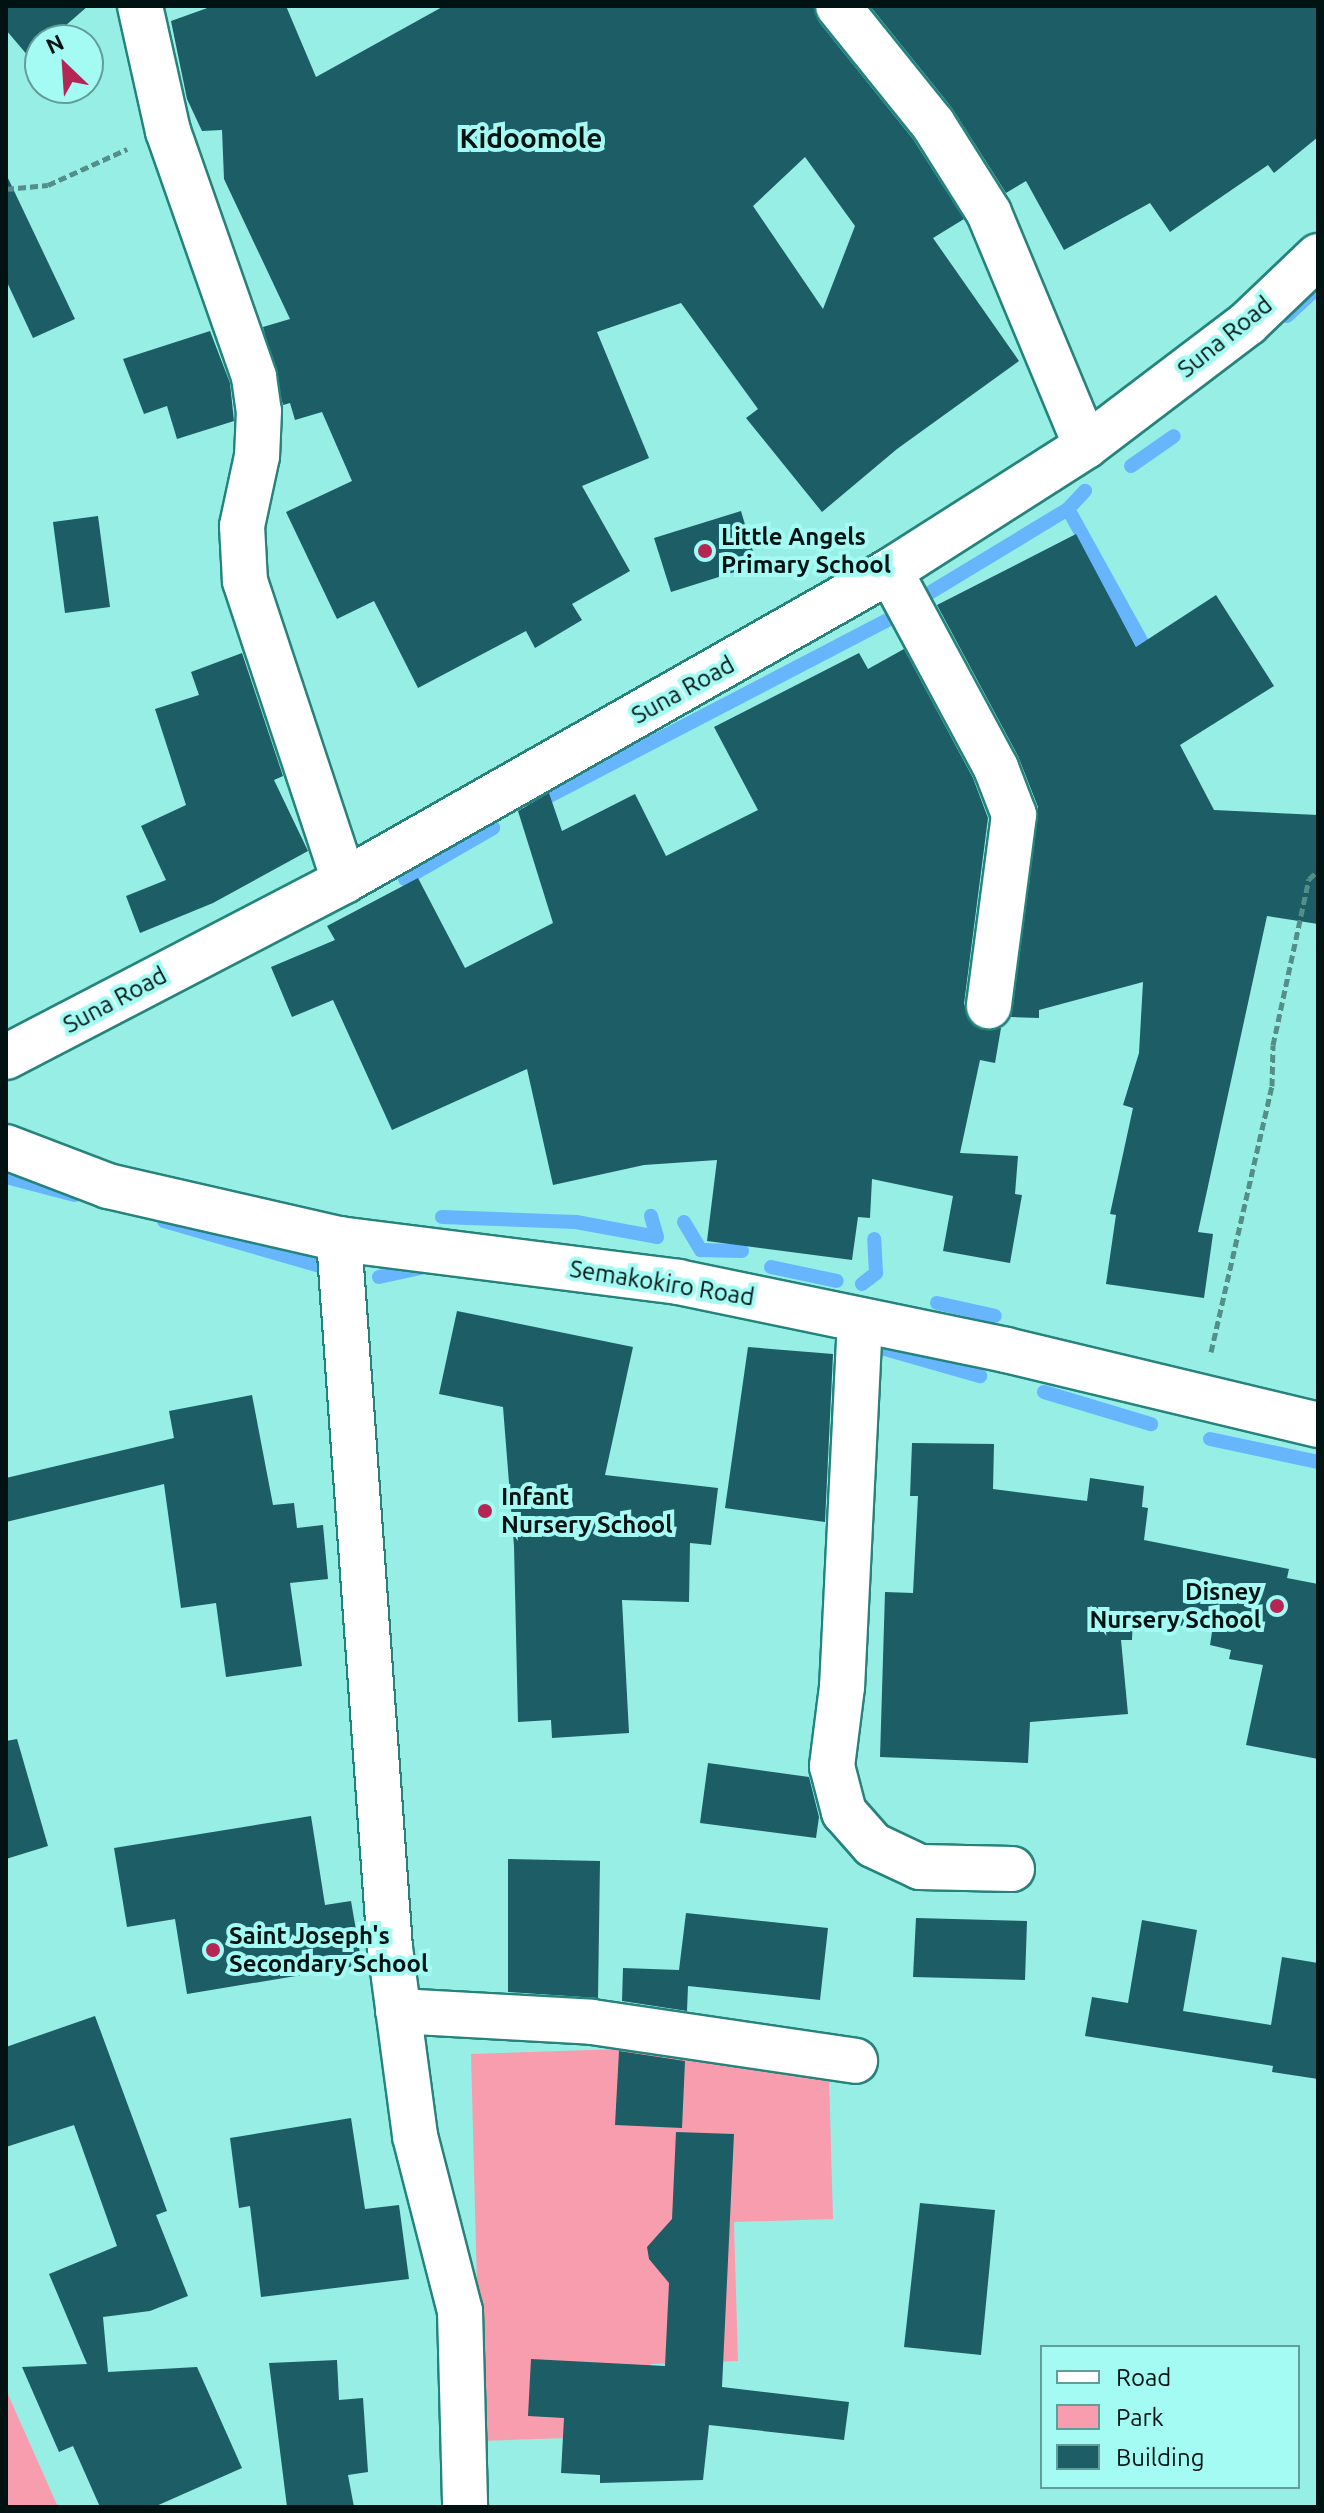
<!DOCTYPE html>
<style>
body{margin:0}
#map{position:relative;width:1324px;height:2513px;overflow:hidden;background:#96eee5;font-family:Ubuntu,sans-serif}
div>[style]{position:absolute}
.green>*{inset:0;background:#f89dae}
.stream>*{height:14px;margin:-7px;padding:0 7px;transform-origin:7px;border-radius:7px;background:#66b5fd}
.building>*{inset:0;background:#1c5d66}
.path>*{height:5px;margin-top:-2.5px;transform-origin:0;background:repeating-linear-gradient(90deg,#548e88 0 8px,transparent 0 12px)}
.roads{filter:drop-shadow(2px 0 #25837c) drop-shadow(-2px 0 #25837c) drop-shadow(0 2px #25837c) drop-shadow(0 -2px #25837c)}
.minor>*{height:44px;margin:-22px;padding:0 22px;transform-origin:22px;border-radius:22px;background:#fff}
.tertiary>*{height:44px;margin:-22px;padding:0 22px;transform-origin:22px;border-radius:22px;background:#fff}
.dots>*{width:22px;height:22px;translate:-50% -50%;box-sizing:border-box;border:4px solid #a3fbf3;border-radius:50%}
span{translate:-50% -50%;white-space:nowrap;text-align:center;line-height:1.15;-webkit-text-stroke:8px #a3fbf3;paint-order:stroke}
.street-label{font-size:24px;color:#001312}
.poi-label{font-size:24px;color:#001312;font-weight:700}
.left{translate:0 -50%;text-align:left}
.right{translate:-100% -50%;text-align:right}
.quarter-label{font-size:28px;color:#001312;font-weight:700}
.frame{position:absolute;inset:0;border:8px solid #001312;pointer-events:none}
.legend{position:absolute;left:1040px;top:2345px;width:260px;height:144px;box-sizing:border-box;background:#a3fbf3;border:2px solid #629e99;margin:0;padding:10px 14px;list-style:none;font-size:24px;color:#001312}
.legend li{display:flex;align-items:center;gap:16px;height:40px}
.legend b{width:40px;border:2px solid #629e99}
.north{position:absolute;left:24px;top:24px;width:80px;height:80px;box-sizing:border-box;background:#a3fbf3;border:2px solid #629e99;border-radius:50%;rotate:335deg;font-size:22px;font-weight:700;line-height:32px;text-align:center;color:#001312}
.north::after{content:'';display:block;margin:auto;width:28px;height:36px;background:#b62654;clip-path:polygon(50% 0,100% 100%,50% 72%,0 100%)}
</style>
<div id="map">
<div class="green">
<i style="clip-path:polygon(828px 2042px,833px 2219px,734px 2222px,738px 2361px,651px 2364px,653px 2435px,481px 2441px,471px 2054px)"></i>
<i style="clip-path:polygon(6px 2390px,58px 2507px,6px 2507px)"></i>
</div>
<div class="stream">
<i style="left:1287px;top:316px;width:42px;rotate:-43.1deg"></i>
<i style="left:1131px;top:466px;width:52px;rotate:-34.9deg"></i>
<i style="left:1068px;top:509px;width:171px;rotate:61deg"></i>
<i style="left:931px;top:592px;width:160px;rotate:-31.2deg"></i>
<i style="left:1068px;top:509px;width:25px;rotate:-47deg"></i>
<i style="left:534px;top:804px;width:411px;rotate:-27.5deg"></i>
<i style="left:405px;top:879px;width:102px;rotate:-30.1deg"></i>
<i style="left:6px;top:1177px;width:71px;rotate:14.6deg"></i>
<i style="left:442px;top:1217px;width:134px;rotate:2.1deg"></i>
<i style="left:576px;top:1222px;width:82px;rotate:10.5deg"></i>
<i style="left:657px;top:1237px;width:22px;rotate:-106deg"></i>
<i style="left:164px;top:1221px;width:173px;rotate:16.1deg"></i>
<i style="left:330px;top:1269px;width:7px;rotate:90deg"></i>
<i style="left:684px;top:1222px;width:33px;rotate:59deg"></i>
<i style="left:701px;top:1250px;width:41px;rotate:1.4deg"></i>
<i style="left:771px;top:1267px;width:67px;rotate:12deg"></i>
<i style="left:379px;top:1277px;width:47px;rotate:-12.3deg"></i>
<i style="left:862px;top:1284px;width:18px;rotate:-38deg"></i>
<i style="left:876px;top:1273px;width:34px;rotate:-93deg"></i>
<i style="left:937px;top:1303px;width:59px;rotate:12.6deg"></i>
<i style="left:864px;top:1343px;width:121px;rotate:15.9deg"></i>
<i style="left:1044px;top:1392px;width:112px;rotate:16.7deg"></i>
<i style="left:1210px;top:1439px;width:110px;rotate:12deg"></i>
</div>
<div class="building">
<i style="clip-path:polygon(6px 6px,88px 6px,49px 40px,40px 40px,40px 47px,29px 57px,6px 30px)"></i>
<i style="clip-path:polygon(evenodd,213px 6px,286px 6px,316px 77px,444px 6px,814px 6px,819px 22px,913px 139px,964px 219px,933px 238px,1019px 361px,897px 449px,822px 512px,746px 418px,758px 409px,681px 303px,597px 332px,649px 458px,582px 486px,630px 571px,572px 604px,582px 620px,535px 648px,526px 631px,418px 688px,374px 601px,337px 619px,286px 512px,352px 481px,322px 412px,295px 420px,290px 403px,283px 405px,263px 327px,290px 319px,224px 179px,222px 130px,202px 131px,187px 99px,171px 21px,213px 6px,805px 157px,855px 226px,823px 309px,753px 206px,805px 157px)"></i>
<i style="clip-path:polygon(870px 6px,1318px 6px,1318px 137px,1274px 173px,1268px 165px,1170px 232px,1150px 203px,1064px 250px,1026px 181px,1006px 193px,952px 108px)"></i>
<i style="clip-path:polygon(6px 174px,75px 319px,33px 338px,6px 280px)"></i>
<i style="clip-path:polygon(210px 331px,230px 383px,234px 421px,177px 439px,167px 406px,144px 414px,123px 359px)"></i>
<i style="clip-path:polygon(741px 511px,757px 565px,671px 592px,654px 538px)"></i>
<i style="clip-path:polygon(98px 516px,110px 607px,65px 613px,53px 522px)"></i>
<i style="clip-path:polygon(1076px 534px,1136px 647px,1216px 595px,1274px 686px,1180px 745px,1214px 810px,1318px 815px,1318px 924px,1267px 916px,1198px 1232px,1213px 1234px,1204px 1298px,1106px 1284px,1116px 1215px,1110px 1214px,1133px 1108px,1123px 1105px,1139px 1053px,1143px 982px,1039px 1010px,1039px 1018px,1011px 1017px,1038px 807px,1018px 756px,937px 605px)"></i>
<i style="clip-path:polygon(904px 649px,973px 778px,988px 818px,964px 1004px,974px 1026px,1001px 1028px,995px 1063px,980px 1060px,960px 1153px,1018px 1156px,1015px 1194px,1022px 1195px,1010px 1263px,943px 1251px,953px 1196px,872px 1179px,870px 1218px,858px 1217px,852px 1260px,707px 1241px,717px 1160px,644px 1165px,553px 1185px,527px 1069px,392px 1130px,333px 1000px,292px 1017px,271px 967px,335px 940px,327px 926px,418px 878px,465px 968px,553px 923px,518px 811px,549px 793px,562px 831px,635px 794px,666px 856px,758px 810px,714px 727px,859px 653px,868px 669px)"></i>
<i style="clip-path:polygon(242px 653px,283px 776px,274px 780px,308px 851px,213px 903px,140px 933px,126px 896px,166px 880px,141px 826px,186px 805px,155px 709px,199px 695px,191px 672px)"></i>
<i style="clip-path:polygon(457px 1311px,633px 1347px,605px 1475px,718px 1488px,711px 1545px,690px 1543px,689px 1602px,622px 1600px,629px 1733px,552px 1738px,551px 1720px,518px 1722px,514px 1546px,503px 1407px,439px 1394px)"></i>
<i style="clip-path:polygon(748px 1347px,833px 1354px,825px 1522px,725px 1508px)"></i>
<i style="clip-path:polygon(252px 1395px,273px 1505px,294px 1503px,297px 1528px,323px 1525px,328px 1579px,290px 1583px,302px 1666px,226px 1677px,216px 1603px,181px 1608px,164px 1484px,6px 1522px,6px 1478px,174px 1438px,169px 1411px)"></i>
<i style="clip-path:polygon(912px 1443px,994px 1444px,993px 1489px,1087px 1501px,1090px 1478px,1144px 1486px,1142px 1507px,1148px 1508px,1144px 1540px,1289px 1569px,1287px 1578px,1318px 1584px,1318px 1759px,1246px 1745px,1263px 1665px,1229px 1659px,1231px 1650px,1210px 1645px,1212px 1632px,1133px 1616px,1132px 1640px,1121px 1640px,1128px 1714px,1030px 1722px,1028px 1763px,880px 1757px,885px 1592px,913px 1593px,918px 1496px,910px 1496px)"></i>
<i style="clip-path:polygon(17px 1739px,48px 1846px,6px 1859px,6px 1741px)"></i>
<i style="clip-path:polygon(708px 1763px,809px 1777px,819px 1817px,816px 1838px,700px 1823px)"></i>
<i style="clip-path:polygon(311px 1816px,325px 1905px,351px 1901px,362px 1965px,187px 1994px,175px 1919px,127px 1927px,114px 1848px)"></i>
<i style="clip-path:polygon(508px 1859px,600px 1861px,598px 1998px,508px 1992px)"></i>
<i style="clip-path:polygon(686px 1913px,828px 1928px,820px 2000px,688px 1986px,687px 2011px,622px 2001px,623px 1968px,679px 1970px)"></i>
<i style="clip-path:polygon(916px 1918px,1027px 1921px,1025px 1980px,913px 1977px)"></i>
<i style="clip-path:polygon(1142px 1920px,1197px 1930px,1183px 2011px,1271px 2025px,1282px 1957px,1318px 1963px,1318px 2079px,1272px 2072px,1273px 2066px,1085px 2036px,1092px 1997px,1128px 2003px)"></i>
<i style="clip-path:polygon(95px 2016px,167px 2211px,156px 2215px,188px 2296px,150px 2311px,103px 2317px,108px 2372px,197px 2367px,242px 2468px,154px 2507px,100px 2507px,73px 2446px,59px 2452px,22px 2367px,87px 2364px,49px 2274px,117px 2246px,74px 2125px,6px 2147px,6px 2047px)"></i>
<i style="clip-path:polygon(619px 2051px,685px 2061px,682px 2128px,615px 2125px)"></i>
<i style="clip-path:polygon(351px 2118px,365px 2209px,399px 2205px,409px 2279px,261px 2297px,250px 2206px,239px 2208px,230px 2138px)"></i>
<i style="clip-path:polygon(676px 2132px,734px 2134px,722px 2387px,849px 2402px,844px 2440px,709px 2425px,703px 2480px,600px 2483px,600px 2475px,561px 2473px,564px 2418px,528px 2416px,531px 2359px,665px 2366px,669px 2283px,649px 2259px,647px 2247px,672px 2219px)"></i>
<i style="clip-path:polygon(920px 2203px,995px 2210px,981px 2355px,904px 2347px)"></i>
<i style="clip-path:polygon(337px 2360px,339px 2400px,363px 2398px,368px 2472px,348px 2475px,354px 2507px,287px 2507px,269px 2363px)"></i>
</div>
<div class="path">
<i style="left:6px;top:189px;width:42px;rotate:-5.4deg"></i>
<i style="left:48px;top:185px;width:87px;rotate:-24.5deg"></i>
<i style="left:1211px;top:1352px;width:273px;rotate:-77.1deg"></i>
<i style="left:1272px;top:1086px;width:41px;rotate:-88.6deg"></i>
<i style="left:1273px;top:1045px;width:170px;rotate:-77.8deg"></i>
<i style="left:1309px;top:879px;width:12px;rotate:-42deg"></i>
</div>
<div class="roads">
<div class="minor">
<i style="left:140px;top:6px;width:128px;rotate:77.4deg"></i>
<i style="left:168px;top:131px;width:261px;rotate:70.7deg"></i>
<i style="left:254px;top:377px;width:34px;rotate:82deg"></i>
<i style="left:259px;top:411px;width:45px;rotate:92.5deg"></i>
<i style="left:257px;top:456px;width:72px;rotate:102.1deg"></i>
<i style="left:242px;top:526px;width:55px;rotate:86.9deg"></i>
<i style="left:245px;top:581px;width:316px;rotate:71.7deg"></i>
<i style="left:838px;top:6px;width:151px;rotate:51.2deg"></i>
<i style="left:933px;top:124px;width:105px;rotate:57.8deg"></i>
<i style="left:989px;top:213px;width:252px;rotate:67.4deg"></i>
<i style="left:890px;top:571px;width:224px;rotate:61.7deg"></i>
<i style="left:996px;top:768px;width:50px;rotate:69deg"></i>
<i style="left:1014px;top:815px;width:193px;rotate:97.5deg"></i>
<i style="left:339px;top:1239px;width:711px;rotate:85.89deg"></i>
<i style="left:390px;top:1948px;width:190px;rotate:82.4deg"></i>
<i style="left:415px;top:2136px;width:181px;rotate:75.6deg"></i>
<i style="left:460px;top:2311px;width:196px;rotate:88.5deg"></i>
<i style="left:860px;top:1320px;width:367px;rotate:92.8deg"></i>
<i style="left:842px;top:1687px;width:80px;rotate:97.2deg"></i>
<i style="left:832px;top:1766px;width:48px;rotate:75.4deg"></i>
<i style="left:844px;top:1812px;width:44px;rotate:48.7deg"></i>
<i style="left:873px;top:1845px;width:52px;rotate:25.1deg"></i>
<i style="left:920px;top:1867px;width:92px;rotate:1.2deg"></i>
<i style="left:398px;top:2011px;width:194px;rotate:3.2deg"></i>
<i style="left:592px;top:2022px;width:266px;rotate:8.4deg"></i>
</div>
<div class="tertiary">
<i style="left:6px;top:1057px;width:381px;rotate:-27.5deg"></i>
<i style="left:344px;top:881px;width:628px;rotate:-29.59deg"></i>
<i style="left:890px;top:571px;width:232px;rotate:-32.5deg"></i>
<i style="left:1086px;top:446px;width:203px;rotate:-37.2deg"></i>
<i style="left:1248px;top:323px;width:97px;rotate:-43.7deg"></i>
<i style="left:6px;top:1147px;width:109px;rotate:20.9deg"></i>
<i style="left:108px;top:1186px;width:237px;rotate:12.9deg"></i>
<i style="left:339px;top:1239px;width:342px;rotate:7.2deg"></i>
<i style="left:678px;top:1282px;width:335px;rotate:11.7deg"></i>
<i style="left:1006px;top:1350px;width:321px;rotate:13.5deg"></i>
</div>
</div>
<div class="dots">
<i style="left:705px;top:551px;background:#b62654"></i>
<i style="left:485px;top:1511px;background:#b62654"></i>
<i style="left:1277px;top:1606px;background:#b62654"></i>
<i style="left:213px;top:1950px;background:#b62654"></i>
</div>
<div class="street-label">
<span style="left:1225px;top:337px;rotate:-39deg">Suna Road</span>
<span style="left:683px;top:690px;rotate:-29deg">Suna Road</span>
<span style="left:115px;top:1000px;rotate:-28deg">Suna Road</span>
<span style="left:662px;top:1283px;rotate:9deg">Semakokiro Road</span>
</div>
<div class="poi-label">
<span class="left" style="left:721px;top:551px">Little Angels<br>Primary School</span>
<span class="left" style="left:501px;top:1511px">Infant<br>Nursery School</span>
<span class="right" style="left:1261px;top:1606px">Disney<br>Nursery School</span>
<span class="left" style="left:229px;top:1950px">Saint Joseph's<br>Secondary School</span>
</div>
<div class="quarter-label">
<span style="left:531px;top:138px">Kidoomole</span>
</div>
<div class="frame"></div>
<ul class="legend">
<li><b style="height:10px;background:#fff"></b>Road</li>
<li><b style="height:22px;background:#f89dae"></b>Park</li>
<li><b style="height:22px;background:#1c5d66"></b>Building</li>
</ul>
<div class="north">N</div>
</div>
